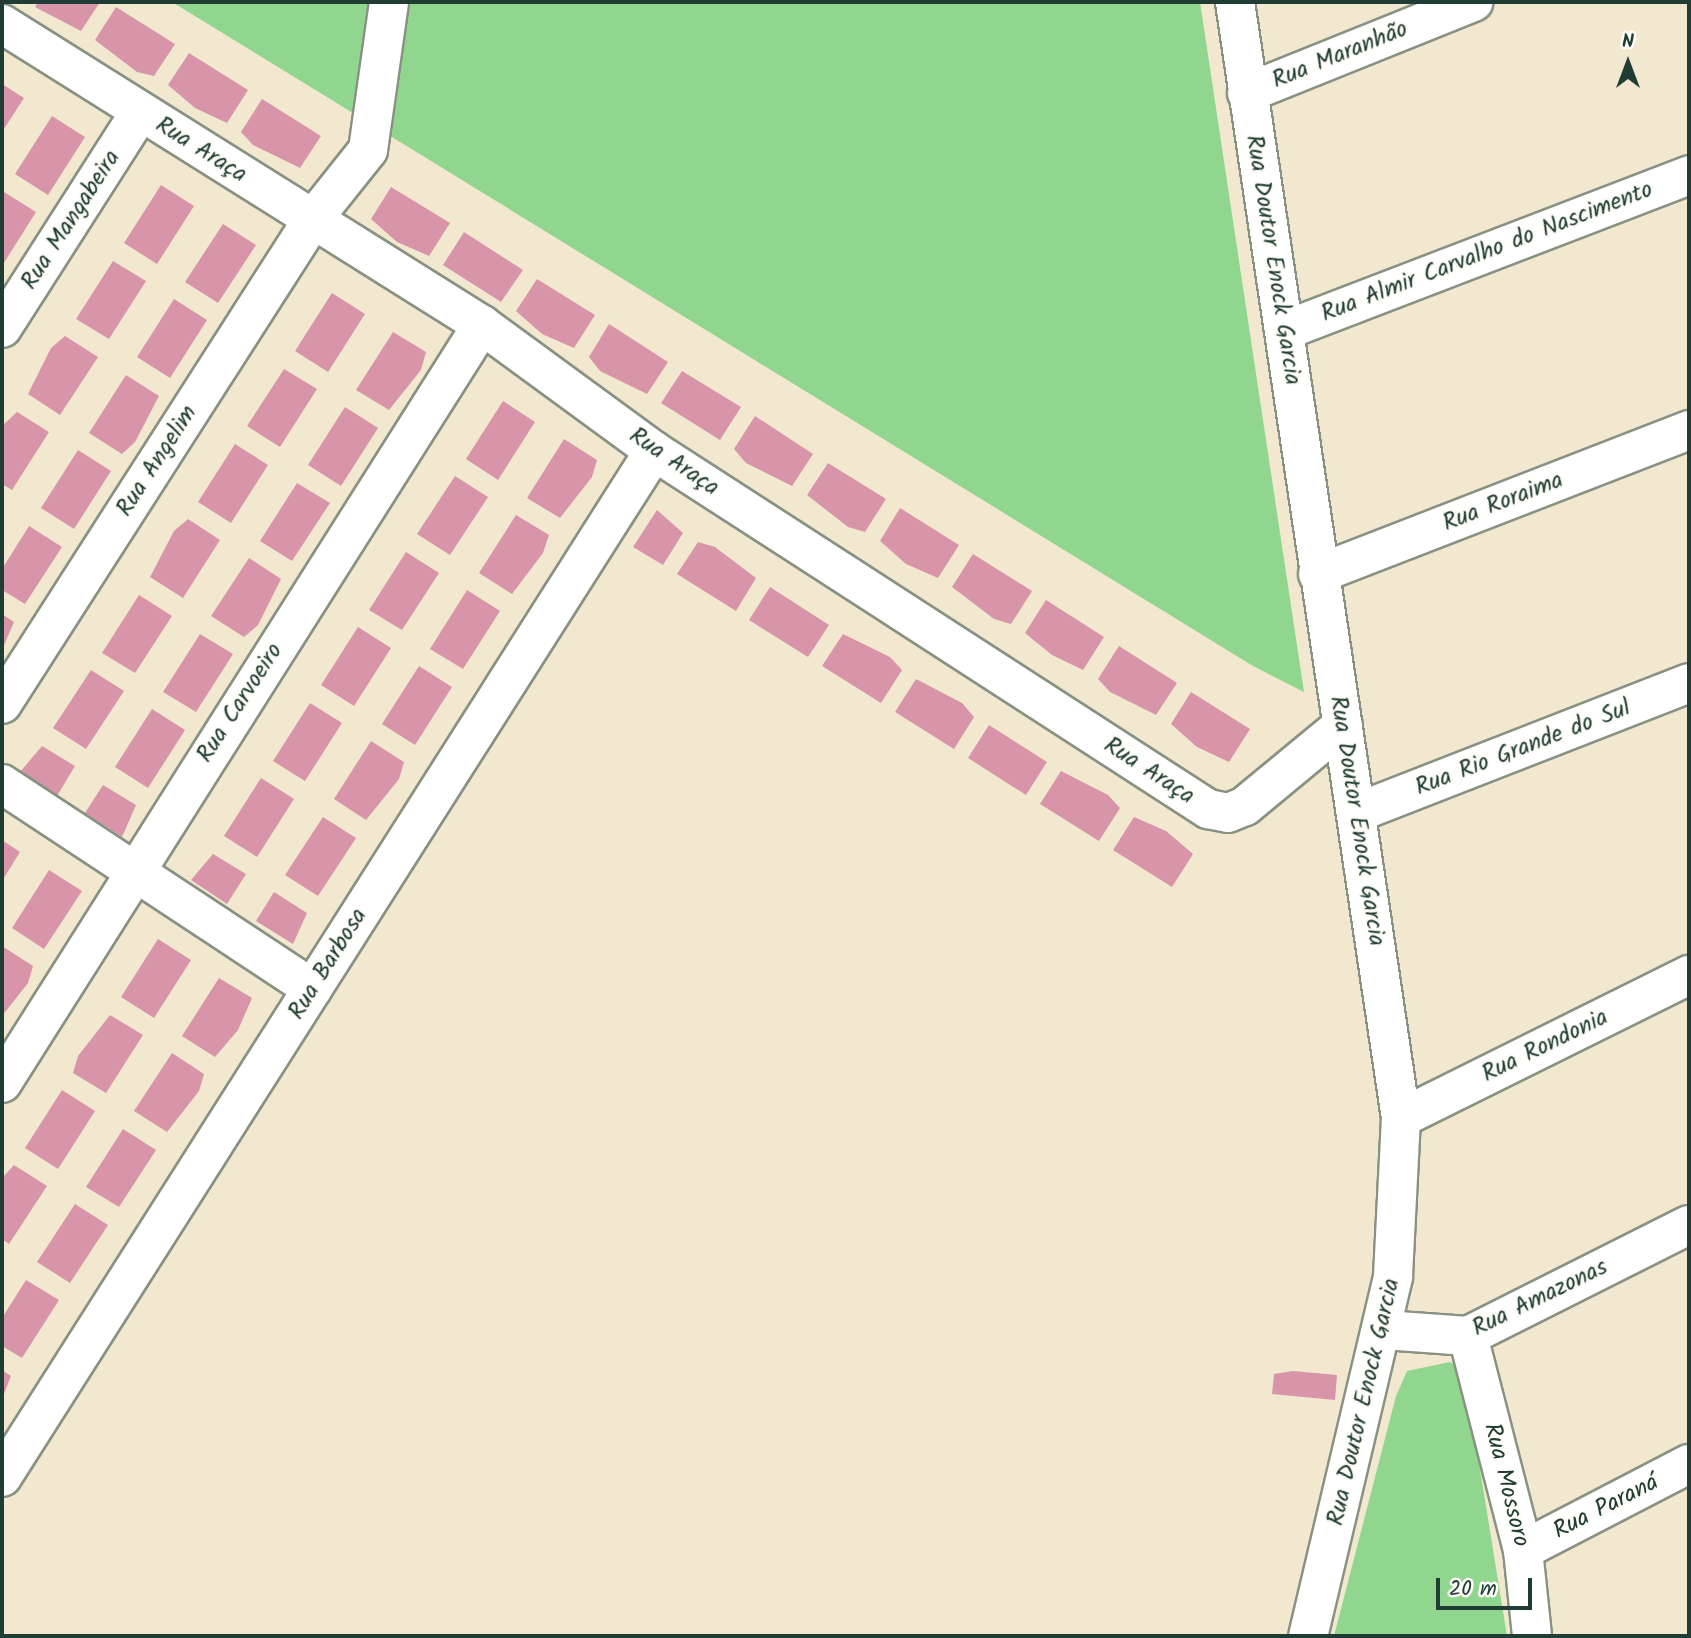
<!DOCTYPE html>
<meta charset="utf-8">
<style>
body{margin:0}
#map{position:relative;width:1691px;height:1638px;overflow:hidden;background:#f2e8cf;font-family:Kalam,sans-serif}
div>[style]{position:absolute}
.green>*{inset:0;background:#91d68f}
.building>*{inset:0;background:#d895a9}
.roads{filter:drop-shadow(2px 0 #889282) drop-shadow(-2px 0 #889282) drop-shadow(0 2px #889282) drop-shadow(0 -2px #889282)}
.minor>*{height:38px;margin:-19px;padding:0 19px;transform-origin:19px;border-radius:19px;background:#fff}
span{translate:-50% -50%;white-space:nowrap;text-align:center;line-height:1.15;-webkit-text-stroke:5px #fdfcf7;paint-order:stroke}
.street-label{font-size:24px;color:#1f3d34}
.frame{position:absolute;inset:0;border:4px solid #1f3d34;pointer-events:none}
.north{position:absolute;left:1593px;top:28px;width:70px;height:70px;-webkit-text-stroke:5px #fdfcf7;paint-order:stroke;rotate:0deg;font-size:19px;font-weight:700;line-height:28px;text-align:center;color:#1f3d34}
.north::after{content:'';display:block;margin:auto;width:24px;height:32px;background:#1f3d34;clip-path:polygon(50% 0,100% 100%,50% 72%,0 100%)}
.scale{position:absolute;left:1436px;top:1578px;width:96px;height:32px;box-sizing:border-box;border:4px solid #1f3d34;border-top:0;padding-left:9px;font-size:21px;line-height:24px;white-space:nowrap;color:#1f3d34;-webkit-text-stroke:5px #fdfcf7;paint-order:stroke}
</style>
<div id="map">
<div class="green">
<i style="clip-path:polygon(172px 2px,1200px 2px,1304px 692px,1253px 666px)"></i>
<i style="clip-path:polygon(1450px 1362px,1464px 1370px,1507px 1636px,1334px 1636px,1396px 1396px,1407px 1371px)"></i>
</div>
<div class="building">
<i style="clip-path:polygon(38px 2px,100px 2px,81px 31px,35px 7px)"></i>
<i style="clip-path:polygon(116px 7px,175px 44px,154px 76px,137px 72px,95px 40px)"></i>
<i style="clip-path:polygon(189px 53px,248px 90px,227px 123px,195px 108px,168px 85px)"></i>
<i style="clip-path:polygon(2px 84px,24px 98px,2px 132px)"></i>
<i style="clip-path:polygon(262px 99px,321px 136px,300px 168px,253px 145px,241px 132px)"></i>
<i style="clip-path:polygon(52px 116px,85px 137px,48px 195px,15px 174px)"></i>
<i style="clip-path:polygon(161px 185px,194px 206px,157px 264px,124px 243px)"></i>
<i style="clip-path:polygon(391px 187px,450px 223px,429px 256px,397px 242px,371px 219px)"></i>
<i style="clip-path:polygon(4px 192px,36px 212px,2px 266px,2px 195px)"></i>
<i style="clip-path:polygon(223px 224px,256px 245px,218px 303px,185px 282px)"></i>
<i style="clip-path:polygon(464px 232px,523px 270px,501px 302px,443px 265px)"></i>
<i style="clip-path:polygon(113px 261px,146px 281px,109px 339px,76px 319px)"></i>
<i style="clip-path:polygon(537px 279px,595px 315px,574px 348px,542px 334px,516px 311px)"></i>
<i style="clip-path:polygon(332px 293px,365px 314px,328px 372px,295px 351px)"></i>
<i style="clip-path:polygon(174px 299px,207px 320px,170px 378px,137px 357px)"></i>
<i style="clip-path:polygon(609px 324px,668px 362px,647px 394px,600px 371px,589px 357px)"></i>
<i style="clip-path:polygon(393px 332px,426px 352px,421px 370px,389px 410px,356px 390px)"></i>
<i style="clip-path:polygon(65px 336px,98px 357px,60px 415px,28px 394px,51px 348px)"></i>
<i style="clip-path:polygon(284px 369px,317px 389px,280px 447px,247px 426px)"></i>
<i style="clip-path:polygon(682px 371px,741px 407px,720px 440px,661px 403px)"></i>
<i style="clip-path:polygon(126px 375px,159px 396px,135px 442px,122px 454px,89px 433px)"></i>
<i style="clip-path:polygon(503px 401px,535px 422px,498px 480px,466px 459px)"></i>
<i style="clip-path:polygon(345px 407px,378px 428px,341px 486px,308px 465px)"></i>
<i style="clip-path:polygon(17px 412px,49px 432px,12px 490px,2px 484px,2px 426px)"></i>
<i style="clip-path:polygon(755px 416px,813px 454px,792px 486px,746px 463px,734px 449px)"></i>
<i style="clip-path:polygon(564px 439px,597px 460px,592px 477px,560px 518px,527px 498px)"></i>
<i style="clip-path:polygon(235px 444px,268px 465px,231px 523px,198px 502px)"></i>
<i style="clip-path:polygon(78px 450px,111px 471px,74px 529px,41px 508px)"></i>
<i style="clip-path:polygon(828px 463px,886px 499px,865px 532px,848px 527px,807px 495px)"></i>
<i style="clip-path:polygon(455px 476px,488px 497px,450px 555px,417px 534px)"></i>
<i style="clip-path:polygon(297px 483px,330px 503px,292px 561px,260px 541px)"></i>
<i style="clip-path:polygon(900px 508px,959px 545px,938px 578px,906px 564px,880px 541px)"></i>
<i style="clip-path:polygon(657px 510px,683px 533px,663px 565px,633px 547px)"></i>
<i style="clip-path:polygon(516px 515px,549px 535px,543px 553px,512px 594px,479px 573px)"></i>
<i style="clip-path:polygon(188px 519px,220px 540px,183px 598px,150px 577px,174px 531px)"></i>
<i style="clip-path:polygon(29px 526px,62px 547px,25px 604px,2px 590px,2px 569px)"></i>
<i style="clip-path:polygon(698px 542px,715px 547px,756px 578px,736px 611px,677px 574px)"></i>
<i style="clip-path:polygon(406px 552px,439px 573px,402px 630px,369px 610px)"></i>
<i style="clip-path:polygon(973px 554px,1032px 591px,1011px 624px,994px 619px,952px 587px)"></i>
<i style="clip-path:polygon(249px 558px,281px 579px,258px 625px,244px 637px,211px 616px)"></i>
<i style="clip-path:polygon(770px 587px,829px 625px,808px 657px,749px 620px)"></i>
<i style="clip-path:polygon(467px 590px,500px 611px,463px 669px,430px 649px)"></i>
<i style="clip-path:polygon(139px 595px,172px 616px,135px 673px,102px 653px)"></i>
<i style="clip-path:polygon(1046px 600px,1104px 637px,1083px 670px,1052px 655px,1025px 633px)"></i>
<i style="clip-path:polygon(2px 614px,14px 622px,2px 650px)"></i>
<i style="clip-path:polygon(358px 627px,391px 648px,354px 706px,321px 685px)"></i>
<i style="clip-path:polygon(200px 634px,233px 654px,196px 712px,163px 692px)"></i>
<i style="clip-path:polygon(843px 634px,890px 657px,902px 670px,881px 703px,822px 666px)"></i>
<i style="clip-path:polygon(1119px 646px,1177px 683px,1156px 715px,1110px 692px,1098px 679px)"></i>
<i style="clip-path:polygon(419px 666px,452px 687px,415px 745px,382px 724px)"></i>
<i style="clip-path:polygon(91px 670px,124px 691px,86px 749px,53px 728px)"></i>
<i style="clip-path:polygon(916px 679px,962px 703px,974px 717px,954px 749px,895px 712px)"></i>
<i style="clip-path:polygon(1191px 692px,1250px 729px,1229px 762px,1197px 747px,1171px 724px)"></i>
<i style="clip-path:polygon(310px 703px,342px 723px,305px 781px,273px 761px)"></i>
<i style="clip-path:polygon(152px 709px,185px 730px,148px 788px,115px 767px)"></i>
<i style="clip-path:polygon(989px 725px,1047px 762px,1026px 795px,968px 758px)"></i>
<i style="clip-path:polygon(371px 741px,404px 762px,399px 779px,366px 820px,334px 799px)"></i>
<i style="clip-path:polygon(42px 746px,75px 766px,57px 796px,20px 772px)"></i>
<i style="clip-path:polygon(1061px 771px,1108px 795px,1120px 808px,1099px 841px,1040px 804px)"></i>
<i style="clip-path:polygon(261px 778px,294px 799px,257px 857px,224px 836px)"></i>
<i style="clip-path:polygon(103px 785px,136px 805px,122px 837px,85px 813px)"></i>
<i style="clip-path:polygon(323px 817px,356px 838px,318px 896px,285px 875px)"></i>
<i style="clip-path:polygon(1134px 817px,1166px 831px,1193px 854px,1172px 887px,1113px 850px)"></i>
<i style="clip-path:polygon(2px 840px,20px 852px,2px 881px)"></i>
<i style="clip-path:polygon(213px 854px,246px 874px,227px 904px,191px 880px)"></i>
<i style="clip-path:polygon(49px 870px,82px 891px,44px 949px,12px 928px)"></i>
<i style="clip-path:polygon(274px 892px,307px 913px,293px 944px,256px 921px)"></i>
<i style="clip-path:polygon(158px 939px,191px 960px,154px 1018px,121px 997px)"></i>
<i style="clip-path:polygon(2px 946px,33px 966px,28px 983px,2px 1016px)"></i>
<i style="clip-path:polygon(219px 978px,252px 998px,238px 1030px,215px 1057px,182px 1036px)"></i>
<i style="clip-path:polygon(110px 1015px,143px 1035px,106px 1093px,73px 1073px,78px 1056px)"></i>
<i style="clip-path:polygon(172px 1053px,204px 1074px,199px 1091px,167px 1132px,134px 1111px)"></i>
<i style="clip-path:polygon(62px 1090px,95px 1111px,58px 1169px,25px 1148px)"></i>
<i style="clip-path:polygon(123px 1129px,156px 1150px,119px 1207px,86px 1187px)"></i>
<i style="clip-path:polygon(14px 1165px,47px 1186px,9px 1244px,2px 1239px,2px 1178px)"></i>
<i style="clip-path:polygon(75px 1204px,108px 1225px,70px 1283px,37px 1262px)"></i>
<i style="clip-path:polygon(26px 1280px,59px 1300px,22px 1358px,2px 1346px,2px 1318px)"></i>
<i style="clip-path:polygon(2px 1370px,11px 1376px,2px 1399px)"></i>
<i style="clip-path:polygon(1293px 1371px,1337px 1375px,1335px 1400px,1272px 1394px,1274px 1374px)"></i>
</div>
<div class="roads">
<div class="minor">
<i style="left:1235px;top:2px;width:1128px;rotate:81.54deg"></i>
<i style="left:1401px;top:1118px;width:159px;rotate:92.9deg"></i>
<i style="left:1393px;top:1277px;width:369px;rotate:103.3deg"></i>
<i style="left:2px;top:24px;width:567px;rotate:32.09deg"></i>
<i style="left:482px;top:325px;width:213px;rotate:36.2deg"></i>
<i style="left:654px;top:451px;width:660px;rotate:32.87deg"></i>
<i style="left:1208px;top:809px;width:20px;rotate:11deg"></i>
<i style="left:1228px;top:813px;width:18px;rotate:-22deg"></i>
<i style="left:1245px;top:806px;width:127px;rotate:-39.6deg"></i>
<i style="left:1247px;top:93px;width:244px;rotate:-21.9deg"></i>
<i style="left:2px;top:328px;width:256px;rotate:-57.4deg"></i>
<i style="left:1286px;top:330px;width:432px;rotate:-21deg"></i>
<i style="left:1318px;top:574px;width:398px;rotate:-21.2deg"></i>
<i style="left:2px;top:704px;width:576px;rotate:-57.33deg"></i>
<i style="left:313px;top:219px;width:88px;rotate:-51.4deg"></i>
<i style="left:368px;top:150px;width:149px;rotate:-81.9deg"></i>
<i style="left:2px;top:784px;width:372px;rotate:33.4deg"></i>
<i style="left:1356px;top:813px;width:357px;rotate:-21.3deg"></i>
<i style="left:2px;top:1083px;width:897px;rotate:-57.66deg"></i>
<i style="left:1401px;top:1118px;width:322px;rotate:-26.4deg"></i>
<i style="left:1384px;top:1330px;width:84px;rotate:4.1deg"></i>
<i style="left:1468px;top:1336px;width:247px;rotate:-26.7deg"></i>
<i style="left:1468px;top:1336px;width:221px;rotate:75.6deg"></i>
<i style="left:1523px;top:1550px;width:86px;rotate:84deg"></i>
<i style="left:2px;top:1477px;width:1216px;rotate:-57.56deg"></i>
<i style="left:1523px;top:1550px;width:187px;rotate:-27.4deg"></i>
</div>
</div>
<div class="street-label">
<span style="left:1340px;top:55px;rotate:-22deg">Rua Maranhão</span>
<span style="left:201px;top:150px;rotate:32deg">Rua Araça</span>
<span style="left:71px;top:220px;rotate:-57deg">Rua Mangabeira</span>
<span style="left:1487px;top:252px;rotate:-21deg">Rua Almir Carvalho do Nascimento</span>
<span style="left:1273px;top:260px;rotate:81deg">Rua Doutor Enock Garcia</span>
<span style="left:157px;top:461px;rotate:-57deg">Rua Angelim</span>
<span style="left:674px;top:462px;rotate:34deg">Rua Araça</span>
<span style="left:1503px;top:502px;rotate:-21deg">Rua Roraima</span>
<span style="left:240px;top:703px;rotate:-57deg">Rua Carvoeiro</span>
<span style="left:1523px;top:748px;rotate:-21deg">Rua Rio Grande do Sul</span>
<span style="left:1149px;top:771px;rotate:33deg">Rua Araça</span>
<span style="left:1357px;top:821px;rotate:81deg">Rua Doutor Enock Garcia</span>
<span style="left:328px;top:964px;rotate:-58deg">Rua Barbosa</span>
<span style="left:1545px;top:1046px;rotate:-26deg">Rua Rondonia</span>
<span style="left:1540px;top:1298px;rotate:-26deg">Rua Amazonas</span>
<span style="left:1364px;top:1402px;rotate:-77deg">Rua Doutor Enock Garcia</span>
<span style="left:1506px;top:1485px;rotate:76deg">Rua Mossoro</span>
<span style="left:1606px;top:1507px;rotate:-27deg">Rua Paraná</span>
</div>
<div class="frame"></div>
<div class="north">N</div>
<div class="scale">20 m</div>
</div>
